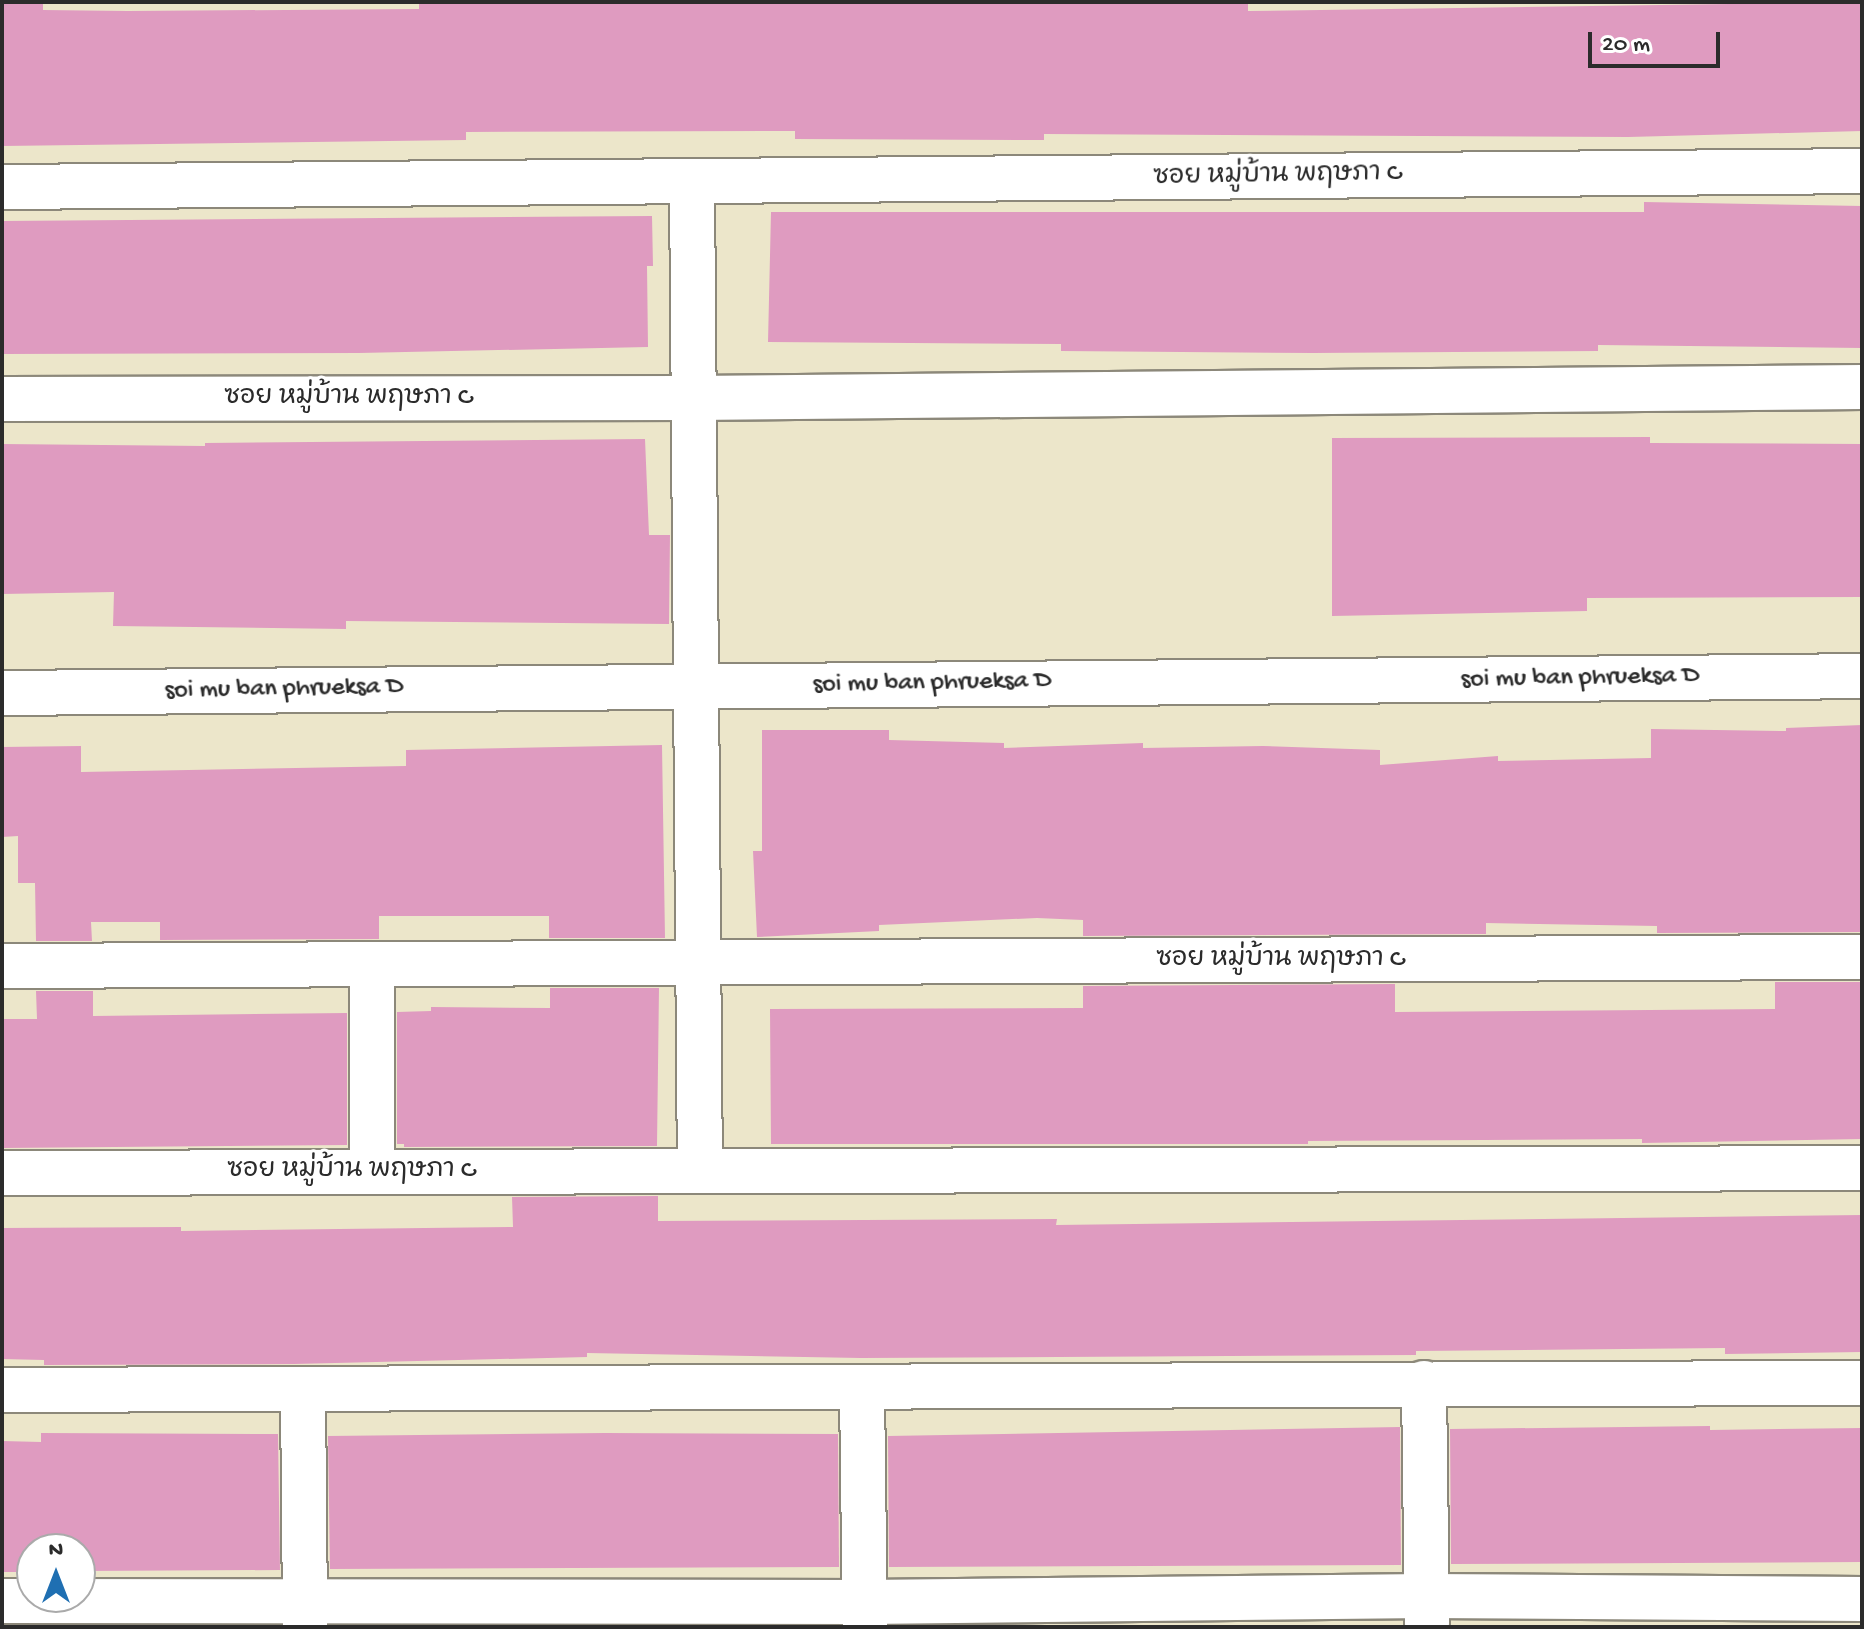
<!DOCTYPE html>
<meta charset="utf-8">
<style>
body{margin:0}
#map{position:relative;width:1864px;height:1629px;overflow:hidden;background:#ece6ca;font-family:"Gochi Hand","Playpen Sans Thai",sans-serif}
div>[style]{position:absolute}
.building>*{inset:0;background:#df9bc0}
.roads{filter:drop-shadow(2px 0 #8c887a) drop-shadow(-2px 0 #8c887a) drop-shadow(0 2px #8c887a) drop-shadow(0 -2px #8c887a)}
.minor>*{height:44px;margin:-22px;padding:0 22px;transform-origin:22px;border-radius:22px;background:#fff}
span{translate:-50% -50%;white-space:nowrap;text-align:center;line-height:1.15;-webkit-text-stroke:6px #fff;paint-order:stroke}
.street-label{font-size:26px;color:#2b2b2b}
.frame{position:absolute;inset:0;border:4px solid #2b2b2b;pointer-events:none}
.north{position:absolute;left:16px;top:1533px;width:80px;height:80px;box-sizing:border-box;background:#fff;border:2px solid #aaa;border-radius:50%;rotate:0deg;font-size:22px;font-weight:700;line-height:32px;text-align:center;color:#2b2b2b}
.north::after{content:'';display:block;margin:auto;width:28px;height:36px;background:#1f6fb2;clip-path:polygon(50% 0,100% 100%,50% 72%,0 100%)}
.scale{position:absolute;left:1588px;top:32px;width:132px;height:36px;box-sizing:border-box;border:4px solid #2b2b2b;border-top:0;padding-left:10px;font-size:24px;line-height:28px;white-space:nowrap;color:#2b2b2b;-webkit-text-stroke:6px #fff;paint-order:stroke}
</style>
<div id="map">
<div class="building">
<i style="clip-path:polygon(2px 2px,43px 2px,43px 10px,128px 11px,419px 9px,419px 2px,1248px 3px,1248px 11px,1862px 2px,1862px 131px,1628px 137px,1044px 134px,1044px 140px,795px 139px,795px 131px,466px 132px,466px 140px,2px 146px)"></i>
<i style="clip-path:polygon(1644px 202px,1862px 206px,1862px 348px,1598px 345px,1598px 351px,1313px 353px,1061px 351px,1061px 344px,768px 342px,771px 212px,1644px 212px)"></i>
<i style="clip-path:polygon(652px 216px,653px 266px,647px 266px,648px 347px,359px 353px,2px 354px,2px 221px)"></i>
<i style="clip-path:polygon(1650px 437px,1650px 443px,1862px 444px,1862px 597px,1587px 598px,1587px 611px,1332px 616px,1332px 438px)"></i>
<i style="clip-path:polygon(645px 439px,649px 535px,670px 535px,669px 624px,346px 621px,346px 629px,113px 626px,114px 592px,2px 594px,2px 444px,205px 446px,205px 443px)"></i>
<i style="clip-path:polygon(1862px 725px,1862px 932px,1657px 933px,1657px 926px,1486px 923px,1486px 934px,1083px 936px,1083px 920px,1037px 918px,879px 925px,879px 931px,757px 937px,753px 851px,762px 851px,762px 730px,889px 730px,889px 740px,1004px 743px,1004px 748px,1143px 743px,1143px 748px,1263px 746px,1380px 750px,1380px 765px,1498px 756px,1498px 761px,1651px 758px,1651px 729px,1786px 731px,1786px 728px)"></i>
<i style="clip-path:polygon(662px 745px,665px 938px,549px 938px,549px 916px,379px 916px,379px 939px,160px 940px,160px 922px,91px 922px,92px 941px,36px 941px,35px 883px,18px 883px,18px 836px,2px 837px,2px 747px,81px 746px,81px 772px,406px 766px,406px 750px)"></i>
<i style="clip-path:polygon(1775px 982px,1862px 982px,1862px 1139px,1642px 1143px,1642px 1139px,1308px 1141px,1308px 1144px,771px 1144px,770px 1009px,1083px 1008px,1083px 986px,1395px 984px,1395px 1012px,1775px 1009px)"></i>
<i style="clip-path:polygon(550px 988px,659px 988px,657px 1146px,404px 1147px,404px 1144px,397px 1144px,397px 1012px,431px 1011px,431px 1007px,550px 1008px)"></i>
<i style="clip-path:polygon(36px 991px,93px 991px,93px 1016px,347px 1013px,347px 1145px,2px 1148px,2px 1019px,37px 1019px)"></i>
<i style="clip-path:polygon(658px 1196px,658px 1221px,1057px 1219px,1056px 1225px,1862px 1215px,1862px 1352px,1725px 1354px,1725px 1348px,1416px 1351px,1416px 1355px,861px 1358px,587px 1353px,587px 1357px,294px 1364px,44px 1365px,44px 1360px,2px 1359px,2px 1228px,181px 1227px,181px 1231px,513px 1227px,512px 1197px)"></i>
<i style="clip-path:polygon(1710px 1426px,1710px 1430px,1862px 1428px,1862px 1562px,1451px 1564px,1450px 1429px)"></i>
<i style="clip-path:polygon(1400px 1427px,1401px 1565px,889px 1567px,888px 1436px)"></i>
<i style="clip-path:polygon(41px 1433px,278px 1434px,280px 1570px,80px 1571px,80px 1549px,32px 1549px,32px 1572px,2px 1572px,2px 1441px,41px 1442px)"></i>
<i style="clip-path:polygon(605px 1433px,838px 1434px,839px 1567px,330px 1569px,328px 1436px)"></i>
</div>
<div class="roads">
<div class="minor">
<i style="left:692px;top:184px;width:987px;rotate:89.54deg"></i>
<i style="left:2px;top:187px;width:1860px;rotate:-0.49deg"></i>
<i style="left:2px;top:399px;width:692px;rotate:-0.08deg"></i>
<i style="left:694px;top:398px;width:1168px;rotate:-0.54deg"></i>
<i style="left:2px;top:693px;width:1860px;rotate:-0.52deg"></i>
<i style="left:2px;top:966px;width:1860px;rotate:-0.28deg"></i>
<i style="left:372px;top:1171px;width:207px;rotate:-90deg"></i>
<i style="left:2px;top:1173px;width:1860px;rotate:-0.15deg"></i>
<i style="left:1424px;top:1383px;width:241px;rotate:89.3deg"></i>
<i style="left:862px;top:1388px;width:239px;rotate:89.3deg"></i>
<i style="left:303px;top:1389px;width:238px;rotate:89.5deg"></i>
<i style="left:2px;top:1390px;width:1860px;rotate:-0.22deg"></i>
<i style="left:2px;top:1601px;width:864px;rotate:0.07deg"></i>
<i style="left:866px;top:1602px;width:561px;rotate:-0.61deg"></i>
<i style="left:1427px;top:1596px;width:435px;rotate:0.4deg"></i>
</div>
</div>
<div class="street-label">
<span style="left:1277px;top:177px;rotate:-1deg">ซอย หมู่บ้าน พฤษภา C</span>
<span style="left:348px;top:399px">ซอย หมู่บ้าน พฤษภา C</span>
<span style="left:1580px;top:679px;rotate:-1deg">soi mu ban phrueksa D</span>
<span style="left:932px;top:684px;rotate:-1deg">soi mu ban phrueksa D</span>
<span style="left:284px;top:690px;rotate:-1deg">soi mu ban phrueksa D</span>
<span style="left:1280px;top:961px">ซอย หมู่บ้าน พฤษภา C</span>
<span style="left:351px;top:1172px">ซอย หมู่บ้าน พฤษภา C</span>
</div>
<div class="frame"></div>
<div class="north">N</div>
<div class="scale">20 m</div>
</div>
